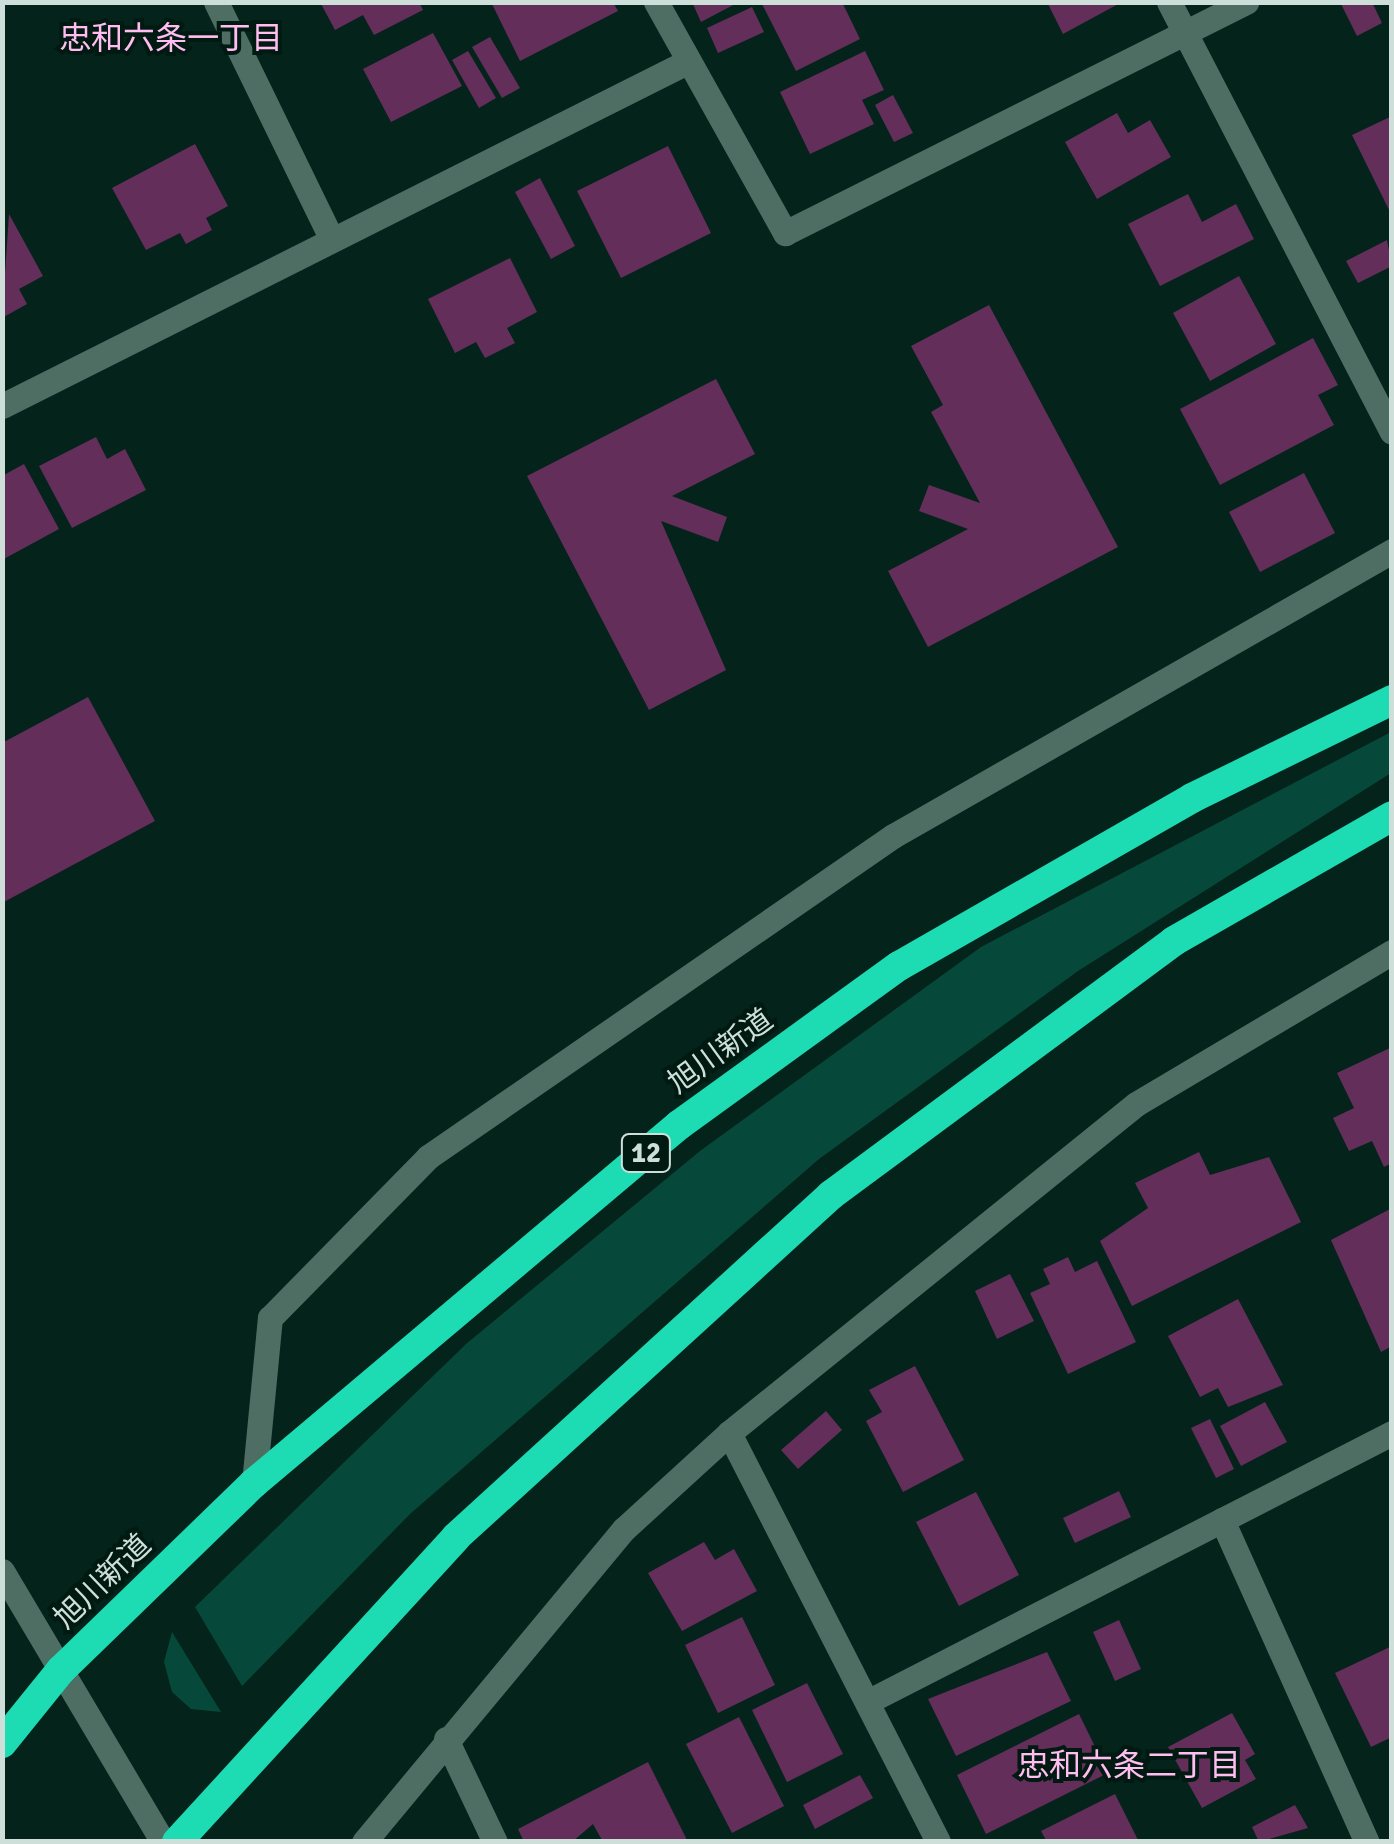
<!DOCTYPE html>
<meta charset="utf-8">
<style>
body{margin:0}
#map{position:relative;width:1394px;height:1844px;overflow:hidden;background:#04231b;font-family:Signika,"Noto Sans JP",sans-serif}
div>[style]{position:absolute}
.green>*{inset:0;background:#06493a}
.building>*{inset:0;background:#632e59}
.minor>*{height:25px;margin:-12.5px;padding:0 12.5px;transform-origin:12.5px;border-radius:12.5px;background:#4e6e64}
.highway>*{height:30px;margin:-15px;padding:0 15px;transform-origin:15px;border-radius:15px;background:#1ddbb3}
span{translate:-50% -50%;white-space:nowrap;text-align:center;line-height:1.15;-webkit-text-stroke:8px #001a12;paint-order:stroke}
.shield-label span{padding:2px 8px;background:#001a12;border:2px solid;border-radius:8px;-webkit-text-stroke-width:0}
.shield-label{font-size:28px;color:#cedfd9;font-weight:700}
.street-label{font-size:30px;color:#cedfd9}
.neighbourhood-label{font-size:32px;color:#ffbdf0}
.frame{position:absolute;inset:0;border:5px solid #cedfd9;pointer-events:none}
</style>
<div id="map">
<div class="green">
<i style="clip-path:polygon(1391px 732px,1391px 773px,1078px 971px,819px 1159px,410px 1514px,242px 1686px,195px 1607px,466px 1344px,700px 1151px,981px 947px)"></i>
<i style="clip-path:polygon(172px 1632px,221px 1712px,191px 1709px,172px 1692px,164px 1662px)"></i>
</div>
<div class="building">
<i style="clip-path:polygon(320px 2px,419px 2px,423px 10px,374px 35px,363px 15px,335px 30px)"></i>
<i style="clip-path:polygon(491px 2px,613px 2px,618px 11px,520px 61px)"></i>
<i style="clip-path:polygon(692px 2px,739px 2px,701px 22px)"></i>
<i style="clip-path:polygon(842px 2px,860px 39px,796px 71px,762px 4px)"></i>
<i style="clip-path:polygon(1047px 2px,1122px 2px,1063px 34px)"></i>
<i style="clip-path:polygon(1340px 2px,1372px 2px,1382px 23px,1357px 36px)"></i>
<i style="clip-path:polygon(752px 7px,764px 32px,718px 53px,707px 28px)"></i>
<i style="clip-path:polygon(433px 33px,462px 86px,391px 122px,363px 69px)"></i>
<i style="clip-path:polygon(490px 37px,520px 88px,502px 98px,472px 47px)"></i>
<i style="clip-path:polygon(468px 51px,496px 98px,479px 108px,452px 60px)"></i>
<i style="clip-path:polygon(865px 51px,884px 90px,862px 100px,874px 124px,810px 154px,780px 92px)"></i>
<i style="clip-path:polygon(893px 95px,913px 133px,894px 142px,875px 105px)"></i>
<i style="clip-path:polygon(1117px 113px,1128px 133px,1150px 120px,1171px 157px,1097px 199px,1065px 142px)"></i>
<i style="clip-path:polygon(1392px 116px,1392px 216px,1352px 135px)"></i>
<i style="clip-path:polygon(195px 144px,228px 206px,206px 218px,212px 230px,186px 244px,180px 233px,146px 250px,112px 188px)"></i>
<i style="clip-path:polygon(668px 146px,711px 233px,621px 278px,577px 191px)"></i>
<i style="clip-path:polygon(540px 178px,575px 246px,551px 259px,515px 192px)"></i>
<i style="clip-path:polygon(1188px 194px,1202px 222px,1236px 204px,1254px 239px,1160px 286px,1128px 224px)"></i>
<i style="clip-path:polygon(9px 214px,43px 276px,19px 289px,27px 304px,2px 318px)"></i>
<i style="clip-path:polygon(1387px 240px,1392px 266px,1358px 283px,1346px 261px)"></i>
<i style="clip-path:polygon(510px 258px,537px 312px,507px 328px,515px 343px,485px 358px,476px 342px,455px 353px,428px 299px)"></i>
<i style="clip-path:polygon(1239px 276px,1276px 344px,1210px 381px,1173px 313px)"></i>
<i style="clip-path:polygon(989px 305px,1118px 547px,928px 647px,888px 571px,968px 529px,919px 511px,929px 485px,980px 503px,931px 412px,943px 405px,911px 346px)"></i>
<i style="clip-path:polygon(1313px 338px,1338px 385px,1318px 395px,1334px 425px,1220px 485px,1180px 409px)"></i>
<i style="clip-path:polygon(716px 379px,755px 454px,672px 496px,727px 517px,718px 542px,661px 521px,726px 670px,649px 710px,527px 476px)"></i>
<i style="clip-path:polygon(96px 437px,107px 459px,125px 449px,146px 490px,72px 528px,39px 466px)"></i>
<i style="clip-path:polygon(24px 464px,59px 529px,2px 560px,2px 476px)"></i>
<i style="clip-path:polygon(1304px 473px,1335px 533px,1260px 572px,1229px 512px)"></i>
<i style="clip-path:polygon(88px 697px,155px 821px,2px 903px,2px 743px)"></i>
<i style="clip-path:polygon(1392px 1047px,1392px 1163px,1384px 1167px,1372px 1141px,1349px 1151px,1333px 1118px,1354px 1108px,1337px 1073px)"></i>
<i style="clip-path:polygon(1199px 1152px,1210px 1175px,1269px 1157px,1301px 1222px,1132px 1306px,1100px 1241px,1148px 1208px,1135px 1183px)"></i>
<i style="clip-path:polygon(1392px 1208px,1392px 1346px,1381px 1352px,1331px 1240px)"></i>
<i style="clip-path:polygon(1068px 1257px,1075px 1272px,1097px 1261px,1136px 1342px,1068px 1374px,1030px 1293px,1050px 1284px,1043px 1269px)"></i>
<i style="clip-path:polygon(1010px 1274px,1034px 1321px,997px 1339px,975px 1291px)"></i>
<i style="clip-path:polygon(1238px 1299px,1283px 1385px,1228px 1407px,1218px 1388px,1200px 1397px,1168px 1336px)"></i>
<i style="clip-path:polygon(915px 1366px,964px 1460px,903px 1492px,866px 1421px,882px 1412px,869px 1390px)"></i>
<i style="clip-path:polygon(1265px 1402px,1287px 1442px,1241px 1466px,1220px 1426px)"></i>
<i style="clip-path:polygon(826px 1411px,842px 1430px,798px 1469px,781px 1450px)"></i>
<i style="clip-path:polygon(1210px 1419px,1234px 1469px,1216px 1478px,1191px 1428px)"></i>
<i style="clip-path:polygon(1119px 1491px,1131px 1517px,1075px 1543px,1063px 1518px)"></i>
<i style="clip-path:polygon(976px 1492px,1019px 1575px,959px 1606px,916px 1522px)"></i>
<i style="clip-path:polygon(704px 1542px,715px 1560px,734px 1549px,757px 1591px,682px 1631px,648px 1573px)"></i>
<i style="clip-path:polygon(742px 1617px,775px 1685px,718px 1713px,685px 1645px)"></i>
<i style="clip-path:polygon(1119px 1620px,1141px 1669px,1115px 1681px,1093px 1632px)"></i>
<i style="clip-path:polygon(1392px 1646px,1392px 1737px,1371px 1747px,1335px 1673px)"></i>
<i style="clip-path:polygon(1047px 1652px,1071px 1701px,956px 1756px,928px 1699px)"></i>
<i style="clip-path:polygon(807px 1683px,843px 1754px,787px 1782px,752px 1710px)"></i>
<i style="clip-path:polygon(1232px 1713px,1255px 1754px,1245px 1760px,1256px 1779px,1202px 1808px,1168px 1747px)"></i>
<i style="clip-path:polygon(1079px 1714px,1108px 1773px,986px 1834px,957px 1775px)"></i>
<i style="clip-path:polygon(739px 1717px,784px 1806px,732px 1833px,686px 1744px)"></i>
<i style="clip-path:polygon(648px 1762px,688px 1842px,603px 1842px,593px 1824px,572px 1842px,524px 1842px,518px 1829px)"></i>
<i style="clip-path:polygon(860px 1775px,873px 1798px,815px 1829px,803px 1805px)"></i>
<i style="clip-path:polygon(1115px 1794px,1139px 1842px,1047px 1842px,1041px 1831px)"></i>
<i style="clip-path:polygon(1295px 1805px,1308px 1828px,1259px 1842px,1252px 1827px)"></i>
</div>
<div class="minor">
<i style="left:216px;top:2px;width:263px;rotate:64deg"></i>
<i style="left:656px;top:2px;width:265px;rotate:60.8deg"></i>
<i style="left:785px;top:233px;width:516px;rotate:-26.61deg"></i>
<i style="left:1169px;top:2px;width:484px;rotate:62.6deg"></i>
<i style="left:2px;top:406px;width:767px;rotate:-26.67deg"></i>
<i style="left:729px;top:1433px;width:459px;rotate:62.9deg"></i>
<i style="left:254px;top:1483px;width:166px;rotate:-84.5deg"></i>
<i style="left:270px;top:1318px;width:226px;rotate:-45.5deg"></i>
<i style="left:428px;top:1157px;width:565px;rotate:-34.62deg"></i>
<i style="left:893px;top:836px;width:575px;rotate:-29.73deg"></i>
<i style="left:1222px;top:1520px;width:353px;rotate:65.8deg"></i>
<i style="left:2px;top:1571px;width:315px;rotate:59.3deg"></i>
<i style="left:867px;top:1702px;width:590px;rotate:-27.13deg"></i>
<i style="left:446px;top:1739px;width:114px;rotate:64.6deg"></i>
<i style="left:364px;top:1842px;width:407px;rotate:-50.3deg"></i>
<i style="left:624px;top:1529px;width:142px;rotate:-42.4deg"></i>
<i style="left:729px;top:1433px;width:523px;rotate:-38.95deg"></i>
<i style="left:1136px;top:1104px;width:298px;rotate:-30.7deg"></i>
</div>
<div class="highway">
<i style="left:2px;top:1743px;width:94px;rotate:-51.1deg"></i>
<i style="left:61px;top:1670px;width:269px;rotate:-44.1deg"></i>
<i style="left:254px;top:1483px;width:556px;rotate:-40.11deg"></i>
<i style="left:679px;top:1125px;width:271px;rotate:-35.9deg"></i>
<i style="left:899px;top:966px;width:338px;rotate:-29.8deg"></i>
<i style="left:1192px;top:798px;width:223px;rotate:-26.1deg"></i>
<i style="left:177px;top:1842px;width:413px;rotate:-47.5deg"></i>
<i style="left:456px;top:1537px;width:508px;rotate:-42.36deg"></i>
<i style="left:831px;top:1195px;width:427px;rotate:-36.5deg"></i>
<i style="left:1174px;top:941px;width:251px;rotate:-29.8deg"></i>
</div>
<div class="shield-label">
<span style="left:646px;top:1153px">12</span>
</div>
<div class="street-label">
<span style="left:721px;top:1052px;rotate:-36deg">旭川新道</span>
<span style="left:103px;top:1582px;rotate:-44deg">旭川新道</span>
</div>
<div class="neighbourhood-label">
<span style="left:171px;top:39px">忠和六条一丁目</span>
<span style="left:1129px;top:1766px">忠和六条二丁目</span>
</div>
<div class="frame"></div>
</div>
